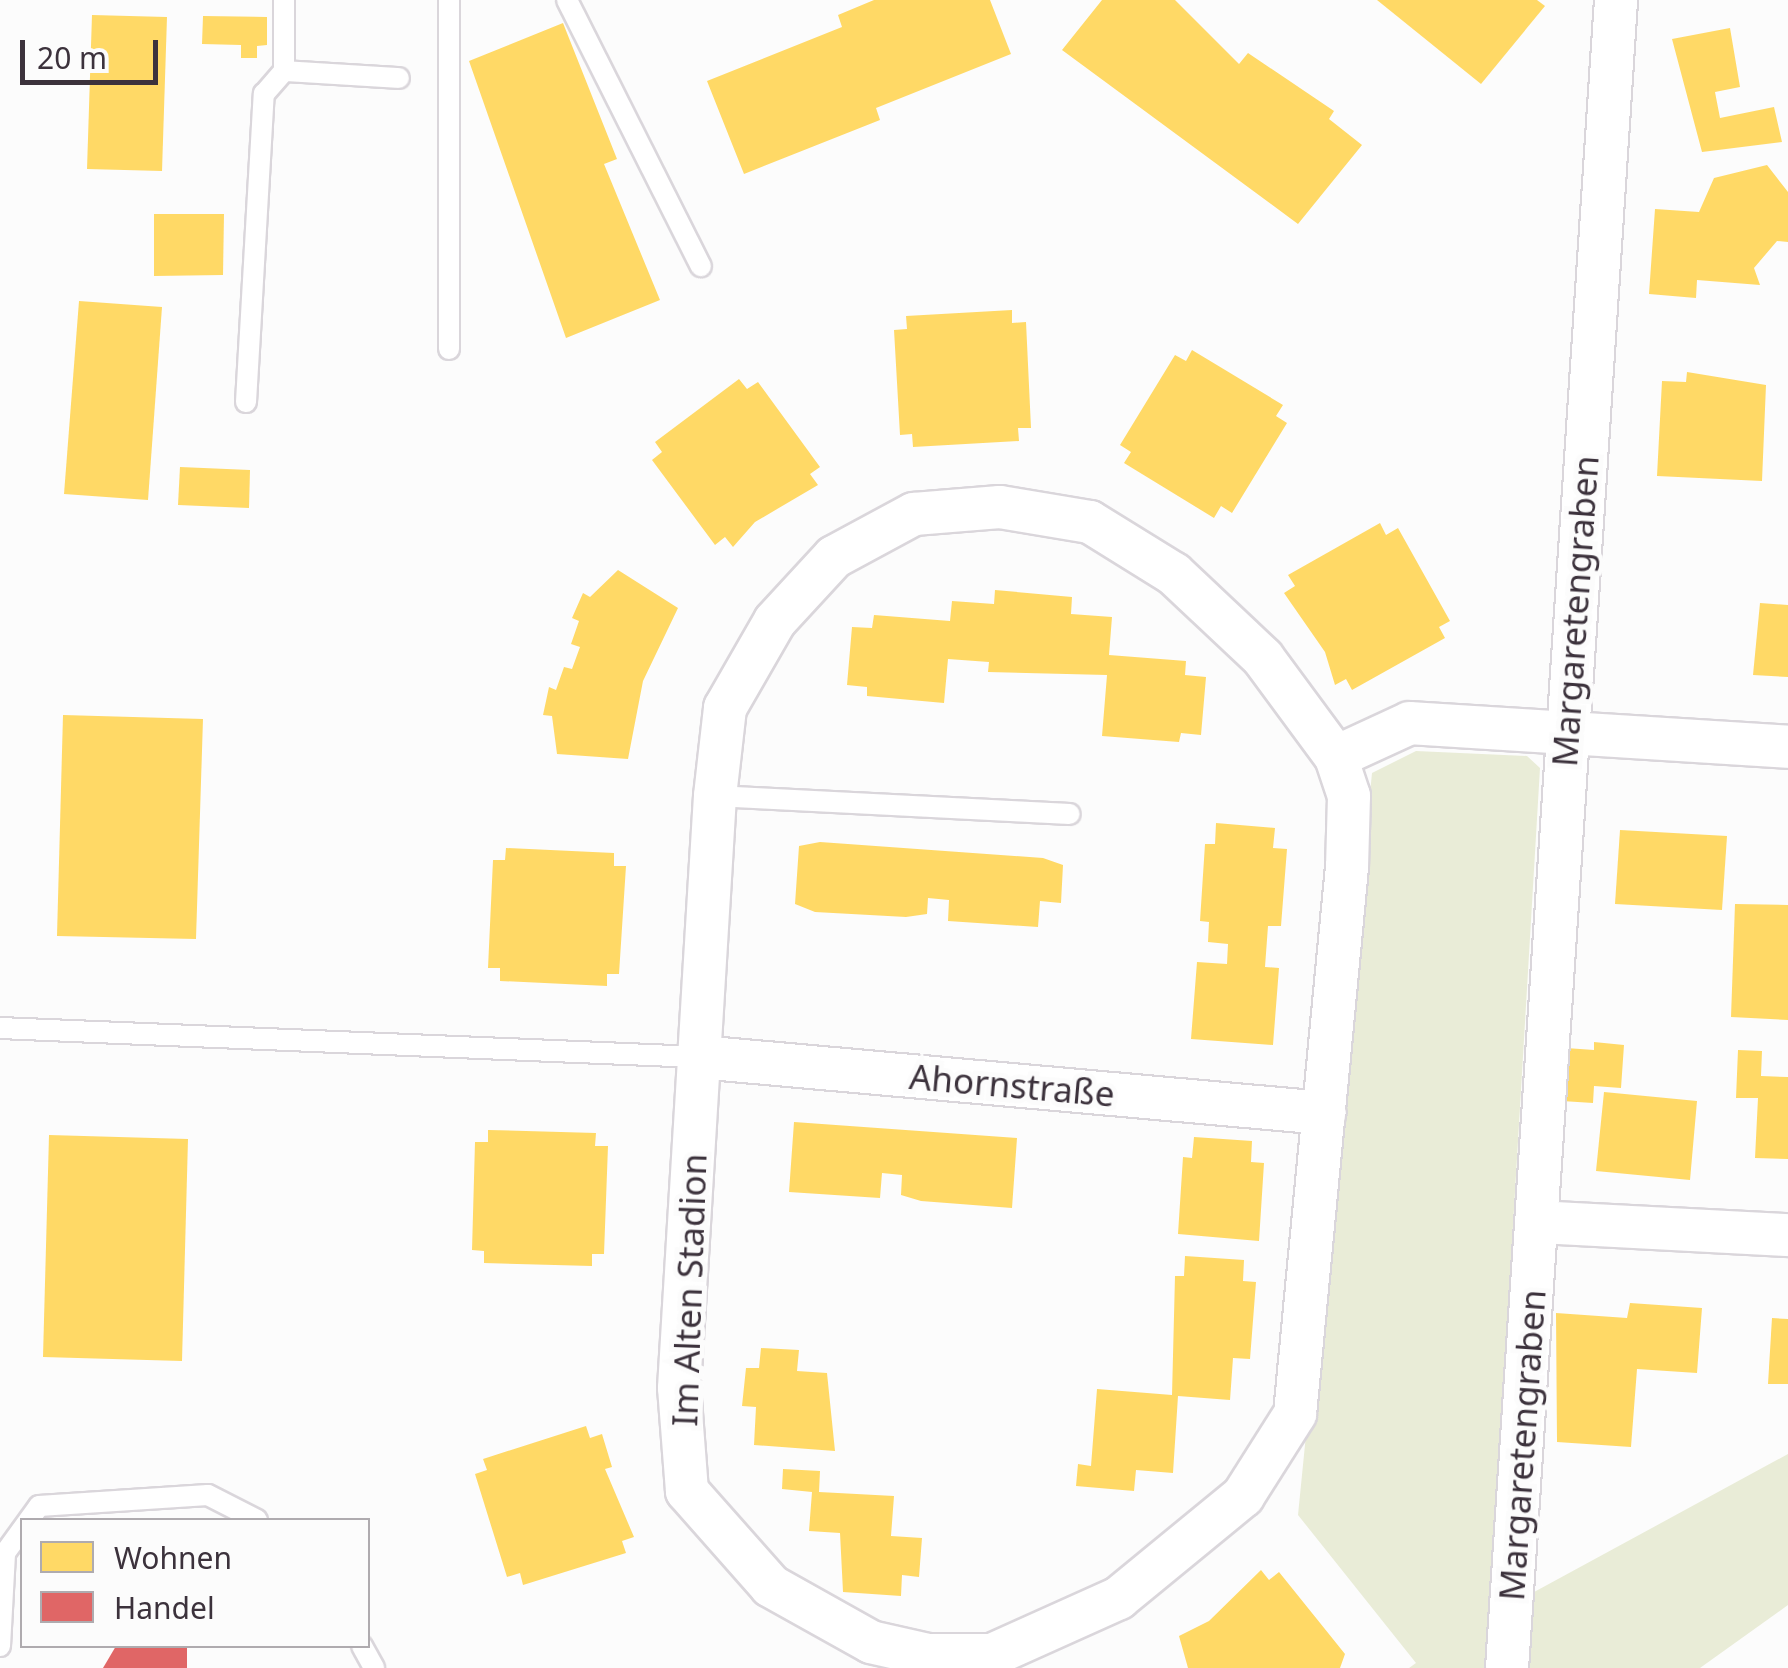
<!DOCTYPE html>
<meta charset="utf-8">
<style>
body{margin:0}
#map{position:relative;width:1788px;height:1668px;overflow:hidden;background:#fcfcfc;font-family:"Noto Sans",sans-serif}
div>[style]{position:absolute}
.green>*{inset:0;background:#e9ecd7}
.homes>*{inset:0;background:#ffd966}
.shops>*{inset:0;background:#e06666}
.roads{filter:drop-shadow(2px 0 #dad6db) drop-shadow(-2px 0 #dad6db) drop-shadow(0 2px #dad6db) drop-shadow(0 -2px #dad6db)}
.service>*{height:20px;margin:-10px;padding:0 10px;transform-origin:10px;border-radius:10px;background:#fff}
.minor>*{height:42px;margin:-21px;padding:0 21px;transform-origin:21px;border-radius:21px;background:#fff}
span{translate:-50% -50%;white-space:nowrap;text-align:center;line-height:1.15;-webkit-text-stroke:10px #fcfcfc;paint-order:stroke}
.street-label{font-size:35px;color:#3c323c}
.legend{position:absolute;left:20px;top:1518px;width:350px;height:130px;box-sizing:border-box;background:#fcfcfc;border:2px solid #afabaf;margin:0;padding:12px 18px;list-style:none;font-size:30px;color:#3c323c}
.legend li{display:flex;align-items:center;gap:20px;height:50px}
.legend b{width:50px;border:2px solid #afabaf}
.scale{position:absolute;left:20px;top:40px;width:138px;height:45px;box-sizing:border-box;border:5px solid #3c323c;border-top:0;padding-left:12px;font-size:30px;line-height:35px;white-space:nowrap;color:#3c323c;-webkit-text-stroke:8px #fcfcfc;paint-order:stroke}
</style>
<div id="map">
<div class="green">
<i style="clip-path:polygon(1416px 751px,1527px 756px,1540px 768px,1490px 1616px,1788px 1454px,1788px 1605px,1700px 1668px,1409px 1668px,1416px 1663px,1298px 1515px,1372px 773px)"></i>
</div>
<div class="homes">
<i style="clip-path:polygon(874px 0,990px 0,1011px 54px,876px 108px,880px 120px,744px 174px,707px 81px,842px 27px,838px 15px)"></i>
<i style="clip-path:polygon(1102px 0,1175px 0,1239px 64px,1248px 53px,1334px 111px,1329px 119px,1362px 145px,1298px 224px,1062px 50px)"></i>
<i style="clip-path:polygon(1377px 0,1537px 0,1545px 6px,1481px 84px)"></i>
<i style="clip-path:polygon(92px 15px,167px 17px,162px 171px,87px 169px)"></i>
<i style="clip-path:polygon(203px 16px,267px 17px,267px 45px,257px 46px,257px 58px,241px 58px,241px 45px,202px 44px)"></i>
<i style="clip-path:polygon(563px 23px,617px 159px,604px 164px,660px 300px,566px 338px,469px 61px)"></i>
<i style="clip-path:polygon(1730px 28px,1740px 87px,1715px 92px,1720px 118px,1774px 107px,1782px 142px,1702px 152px,1672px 39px)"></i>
<i style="clip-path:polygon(1767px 165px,1788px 192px,1788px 242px,1777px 241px,1754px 268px,1760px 285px,1697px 280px,1696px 298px,1649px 294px,1655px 209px,1699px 212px,1714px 178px)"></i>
<i style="clip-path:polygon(154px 214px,224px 214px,223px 275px,154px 276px)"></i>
<i style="clip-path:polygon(79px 301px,162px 307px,148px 500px,64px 494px)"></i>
<i style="clip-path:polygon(1012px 310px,1012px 323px,1026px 322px,1031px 428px,1018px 428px,1019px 441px,913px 447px,912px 434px,900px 435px,894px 330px,907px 329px,906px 316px)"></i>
<i style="clip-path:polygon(1192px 350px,1283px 405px,1276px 416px,1287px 423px,1232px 513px,1221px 506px,1214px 518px,1124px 463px,1131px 452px,1120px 445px,1175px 355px,1186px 361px)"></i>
<i style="clip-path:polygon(1687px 372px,1766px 385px,1762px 481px,1657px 476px,1662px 381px,1686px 382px)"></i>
<i style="clip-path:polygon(739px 379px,747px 389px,758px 382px,820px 467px,810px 474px,818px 485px,755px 522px,733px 547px,725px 537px,715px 545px,652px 460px,662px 452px,655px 442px)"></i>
<i style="clip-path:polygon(180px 467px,250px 470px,249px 508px,178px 505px)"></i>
<i style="clip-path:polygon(1380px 523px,1386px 535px,1398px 528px,1450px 621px,1439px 627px,1445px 638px,1352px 690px,1346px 679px,1335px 685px,1325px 652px,1284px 593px,1295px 586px,1288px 575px)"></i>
<i style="clip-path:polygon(618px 570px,678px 608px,643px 681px,628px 759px,557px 754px,552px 716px,543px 715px,549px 687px,556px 690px,564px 667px,572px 669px,580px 647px,571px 644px,579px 621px,572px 618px,583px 593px,590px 597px)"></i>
<i style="clip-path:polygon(995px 590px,1072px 597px,1071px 614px,1112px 617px,1109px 655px,1186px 661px,1185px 675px,1206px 677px,1201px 735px,1181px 733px,1179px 742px,1102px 736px,1107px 675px,988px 672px,989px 662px,948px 659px,944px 703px,867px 696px,867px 687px,847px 685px,852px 627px,872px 628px,874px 615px,950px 621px,952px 601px,994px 604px)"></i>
<i style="clip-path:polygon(1760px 603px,1788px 605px,1788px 677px,1753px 675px)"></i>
<i style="clip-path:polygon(63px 715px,203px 719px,196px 939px,57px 936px)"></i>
<i style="clip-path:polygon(1216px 823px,1275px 828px,1273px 848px,1287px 849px,1281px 926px,1268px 926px,1265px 967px,1279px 968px,1273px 1045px,1191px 1039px,1197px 962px,1227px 964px,1228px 944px,1208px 942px,1209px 922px,1200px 921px,1205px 844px,1215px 844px)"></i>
<i style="clip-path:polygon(1620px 830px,1727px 836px,1722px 910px,1615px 904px)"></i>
<i style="clip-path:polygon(820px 842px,1043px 858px,1063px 865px,1061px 903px,1040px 901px,1038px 927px,948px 921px,949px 900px,928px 898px,927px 914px,906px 917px,815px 912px,795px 904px,799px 846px)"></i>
<i style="clip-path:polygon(506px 848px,614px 853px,614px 866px,626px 866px,619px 974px,607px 974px,607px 986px,500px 981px,500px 968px,488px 968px,493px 860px,505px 860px)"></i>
<i style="clip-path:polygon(1735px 904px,1788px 905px,1788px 1020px,1731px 1017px)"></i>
<i style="clip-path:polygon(1594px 1042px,1624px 1045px,1621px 1088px,1594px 1086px,1593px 1103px,1562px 1101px,1566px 1048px,1594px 1050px)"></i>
<i style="clip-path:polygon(1738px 1050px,1762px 1051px,1761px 1076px,1788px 1077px,1788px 1159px,1755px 1158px,1758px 1098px,1736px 1098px)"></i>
<i style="clip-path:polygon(1604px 1092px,1697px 1101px,1690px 1180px,1596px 1171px)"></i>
<i style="clip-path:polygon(794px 1122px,1017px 1138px,1012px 1208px,921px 1201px,901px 1195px,902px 1175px,882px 1173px,880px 1198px,789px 1192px)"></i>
<i style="clip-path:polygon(488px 1130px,596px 1133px,595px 1146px,608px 1146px,604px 1254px,592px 1254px,592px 1266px,484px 1263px,484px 1251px,472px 1250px,475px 1142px,488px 1142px)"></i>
<i style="clip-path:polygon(49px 1135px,188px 1139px,182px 1361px,43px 1357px)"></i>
<i style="clip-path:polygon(1194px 1137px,1252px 1141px,1251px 1162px,1264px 1163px,1259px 1241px,1178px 1234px,1183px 1157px,1192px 1158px)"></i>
<i style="clip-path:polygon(1185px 1256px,1244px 1260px,1243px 1281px,1256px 1282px,1250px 1359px,1233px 1358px,1230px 1400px,1178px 1396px,1173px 1473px,1136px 1470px,1134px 1491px,1076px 1486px,1078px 1464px,1091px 1466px,1097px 1389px,1172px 1395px,1175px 1276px,1184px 1276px)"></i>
<i style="clip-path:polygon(1630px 1303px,1702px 1308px,1697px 1373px,1637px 1369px,1631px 1447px,1557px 1442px,1556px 1313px,1627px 1318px)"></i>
<i style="clip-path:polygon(1772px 1318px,1788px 1319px,1788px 1384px,1768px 1384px)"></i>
<i style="clip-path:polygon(761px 1348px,799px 1350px,797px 1371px,827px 1373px,835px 1451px,754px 1445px,756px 1407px,742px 1406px,746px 1368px,759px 1368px)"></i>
<i style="clip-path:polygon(586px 1426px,590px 1438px,602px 1434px,612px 1467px,605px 1469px,634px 1537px,622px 1541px,626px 1553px,523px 1585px,520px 1573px,507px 1577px,475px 1474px,487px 1470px,483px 1459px)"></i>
<i style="clip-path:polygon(783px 1469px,820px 1471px,819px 1492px,894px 1496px,891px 1536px,922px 1538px,919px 1577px,902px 1575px,901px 1596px,843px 1592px,840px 1533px,809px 1531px,812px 1492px,782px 1489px)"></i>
<i style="clip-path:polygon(1261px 1570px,1269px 1580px,1279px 1572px,1345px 1654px,1340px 1668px,1188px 1668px,1179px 1636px,1209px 1621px)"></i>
</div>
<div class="shops">
<i style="clip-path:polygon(116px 1646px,187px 1646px,187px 1668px,103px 1668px)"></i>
</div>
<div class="roads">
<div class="service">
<i style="left:449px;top:0;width:349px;rotate:90deg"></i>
<i style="left:567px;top:0;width:298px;rotate:63.3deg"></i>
<i style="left:284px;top:71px;width:115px;rotate:3.5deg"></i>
<i style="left:246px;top:402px;width:309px;rotate:-86.7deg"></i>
<i style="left:264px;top:94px;width:30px;rotate:-49deg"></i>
<i style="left:284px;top:71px;width:71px;rotate:-90deg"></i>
<i style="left:715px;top:796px;width:355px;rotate:2.9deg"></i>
<i style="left:0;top:1028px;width:700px;rotate:2.38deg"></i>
<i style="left:0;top:1646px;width:93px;rotate:-86.9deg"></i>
<i style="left:5px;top:1553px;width:58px;rotate:-54.1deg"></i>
<i style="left:39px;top:1506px;width:169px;rotate:-3.7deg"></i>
<i style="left:208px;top:1495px;width:55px;rotate:27deg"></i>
<i style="left:362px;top:1646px;width:25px;rotate:61deg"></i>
</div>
<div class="minor">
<i style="left:1000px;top:507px;width:91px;rotate:9.5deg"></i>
<i style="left:1090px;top:522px;width:99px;rotate:31.8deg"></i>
<i style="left:1174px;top:574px;width:122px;rotate:43.3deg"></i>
<i style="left:1263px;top:658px;width:123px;rotate:53.6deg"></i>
<i style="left:1336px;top:757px;width:41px;rotate:71.6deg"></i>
<i style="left:1349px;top:796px;width:71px;rotate:91.6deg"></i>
<i style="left:1347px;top:867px;width:549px;rotate:95.43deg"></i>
<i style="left:1295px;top:1414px;width:97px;rotate:122.4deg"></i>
<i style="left:1243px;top:1496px;width:161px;rotate:140.6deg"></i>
<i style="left:1119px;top:1598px;width:139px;rotate:155.8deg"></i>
<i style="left:992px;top:1655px;width:64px;rotate:180deg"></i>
<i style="left:928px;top:1655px;width:58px;rotate:-167.2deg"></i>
<i style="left:871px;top:1642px;width:115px;rotate:-150.8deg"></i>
<i style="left:771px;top:1586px;width:127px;rotate:-131.5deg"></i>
<i style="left:687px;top:1491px;width:103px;rotate:-94.4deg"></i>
<i style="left:679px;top:1388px;width:593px;rotate:-86.52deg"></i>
<i style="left:715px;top:796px;width:89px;rotate:-83.5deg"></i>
<i style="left:725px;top:708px;width:100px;rotate:-60.1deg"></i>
<i style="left:775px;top:621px;width:87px;rotate:-47.3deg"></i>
<i style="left:834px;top:557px;width:91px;rotate:-28.3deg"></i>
<i style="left:914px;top:514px;width:86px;rotate:-4.7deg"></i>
<i style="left:1336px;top:757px;width:81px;rotate:-24.7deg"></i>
<i style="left:1410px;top:723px;width:379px;rotate:3.6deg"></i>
<i style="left:699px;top:1057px;width:628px;rotate:5.12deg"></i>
<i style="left:1537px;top:1222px;width:251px;rotate:3deg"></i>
<i style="left:1507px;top:1668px;width:1672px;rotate:-86.26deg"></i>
</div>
</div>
<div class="street-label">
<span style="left:1575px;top:611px;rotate:-86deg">Margaretengraben</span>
<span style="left:1012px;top:1085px;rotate:5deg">Ahornstraße</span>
<span style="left:689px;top:1290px;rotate:-88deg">Im Alten Stadion</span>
<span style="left:1522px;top:1445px;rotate:-86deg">Margaretengraben</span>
</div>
<ul class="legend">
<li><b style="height:28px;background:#ffd966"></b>Wohnen</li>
<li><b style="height:28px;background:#e06666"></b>Handel</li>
</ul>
<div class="scale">20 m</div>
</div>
